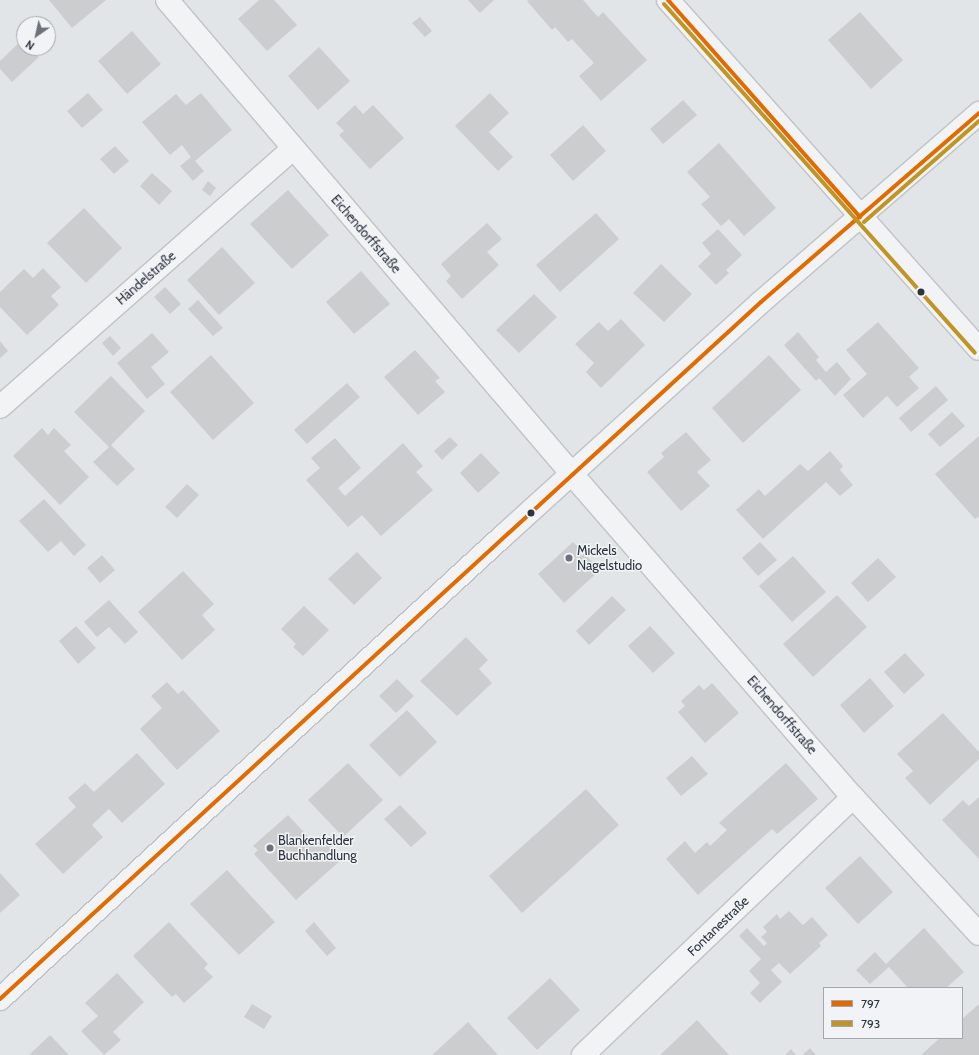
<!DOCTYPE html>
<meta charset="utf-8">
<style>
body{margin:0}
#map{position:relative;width:979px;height:1055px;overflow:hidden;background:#e2e5e7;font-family:Cabin,sans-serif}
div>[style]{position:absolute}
.building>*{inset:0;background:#cbcdcf}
.roads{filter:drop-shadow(1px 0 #c1c3c5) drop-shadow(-1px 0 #c1c3c5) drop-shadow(0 1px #c1c3c5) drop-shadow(0 -1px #c1c3c5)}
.minor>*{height:22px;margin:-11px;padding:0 11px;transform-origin:11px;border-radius:11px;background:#f1f3f4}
.bus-1>*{height:4px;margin:-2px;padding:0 2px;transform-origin:2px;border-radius:2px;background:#e16b00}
.bus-2>*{height:4px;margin:-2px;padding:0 2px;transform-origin:2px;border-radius:2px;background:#c09425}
.dots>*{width:11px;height:11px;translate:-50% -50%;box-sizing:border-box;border:2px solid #f1f3f6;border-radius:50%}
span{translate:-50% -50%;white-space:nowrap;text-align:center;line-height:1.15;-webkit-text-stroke:3px #f1f3f6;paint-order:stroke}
.street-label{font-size:13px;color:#2b343f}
.poi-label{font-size:13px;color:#2b343f}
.left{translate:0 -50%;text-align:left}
.legend{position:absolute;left:823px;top:987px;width:140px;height:52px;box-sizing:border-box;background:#f1f3f6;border:1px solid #a2a7ad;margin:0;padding:5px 7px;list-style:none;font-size:12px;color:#2b343f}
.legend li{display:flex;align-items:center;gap:8px;height:20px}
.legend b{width:20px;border:1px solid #a2a7ad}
.north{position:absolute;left:16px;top:16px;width:40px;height:40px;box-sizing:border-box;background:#f1f3f6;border:1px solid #a2a7ad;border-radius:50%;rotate:214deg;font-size:11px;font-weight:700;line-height:16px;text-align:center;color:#2b343f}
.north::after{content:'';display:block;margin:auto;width:14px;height:18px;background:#6b727a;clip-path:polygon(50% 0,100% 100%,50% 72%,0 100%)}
</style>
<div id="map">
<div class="building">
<i style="clip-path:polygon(49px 0,106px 0,72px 28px)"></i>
<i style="clip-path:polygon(259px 0,274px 0,297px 25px,267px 51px,238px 19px)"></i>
<i style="clip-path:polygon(468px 0,494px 0,480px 13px)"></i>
<i style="clip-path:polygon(529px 0,583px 0,598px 17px,603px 12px,647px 60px,601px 101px,579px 76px,594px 63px,572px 39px,568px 42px,555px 27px,552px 30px,527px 1px)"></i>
<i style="clip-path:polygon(860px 12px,903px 60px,871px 89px,828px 40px)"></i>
<i style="clip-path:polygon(420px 17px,432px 31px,425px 37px,412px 23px)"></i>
<i style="clip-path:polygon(132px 31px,161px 64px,127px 94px,98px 61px)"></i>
<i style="clip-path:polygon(22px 40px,24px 48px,30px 48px,39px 57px,12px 82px,0 69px,0 61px)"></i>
<i style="clip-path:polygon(319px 47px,350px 81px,318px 110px,288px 76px)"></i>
<i style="clip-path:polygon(88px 93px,103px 110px,82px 128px,67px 111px)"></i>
<i style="clip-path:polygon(201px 93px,232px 130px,195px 161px,204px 171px,193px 181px,180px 166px,191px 157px,182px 145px,170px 155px,142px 122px,176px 94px,186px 105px)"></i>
<i style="clip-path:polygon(490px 93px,509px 113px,489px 132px,513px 157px,498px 171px,455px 126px)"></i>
<i style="clip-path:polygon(683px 100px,697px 115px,663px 144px,650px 129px)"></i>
<i style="clip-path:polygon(355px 105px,363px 114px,373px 105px,404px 138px,370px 169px,339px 135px,344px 131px,336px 123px)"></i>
<i style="clip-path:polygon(583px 125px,606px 151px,573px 181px,550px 155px)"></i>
<i style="clip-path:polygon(719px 143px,776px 208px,744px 236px,729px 219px,721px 226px,701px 204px,710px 197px,687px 172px)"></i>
<i style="clip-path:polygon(115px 146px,129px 161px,114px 174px,100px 159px)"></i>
<i style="clip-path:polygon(152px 173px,172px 191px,159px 205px,140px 186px)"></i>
<i style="clip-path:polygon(208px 181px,216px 188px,210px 196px,202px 190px)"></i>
<i style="clip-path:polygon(288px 190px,329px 235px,292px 269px,250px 224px)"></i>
<i style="clip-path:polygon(84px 208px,122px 248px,86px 283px,47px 243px)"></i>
<i style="clip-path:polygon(596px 213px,619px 239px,560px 292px,536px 265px)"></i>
<i style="clip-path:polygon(487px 223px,502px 239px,487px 252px,499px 265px,462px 299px,446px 281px,451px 276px,441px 264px)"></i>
<i style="clip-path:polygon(718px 229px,742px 255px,726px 270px,729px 273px,716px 285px,698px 266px,711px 254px,702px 243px)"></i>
<i style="clip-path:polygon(222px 247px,255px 283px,219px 315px,187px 280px)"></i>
<i style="clip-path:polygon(661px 264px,692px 294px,664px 322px,633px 293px)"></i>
<i style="clip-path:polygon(43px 268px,61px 287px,51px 296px,59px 305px,27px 335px,0 307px,0 292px,24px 269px,33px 278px)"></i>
<i style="clip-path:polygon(361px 271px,390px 304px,354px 334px,326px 302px)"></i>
<i style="clip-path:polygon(165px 287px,181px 304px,170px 314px,154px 297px)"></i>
<i style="clip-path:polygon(534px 294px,557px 317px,519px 353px,496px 330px)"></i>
<i style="clip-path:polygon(198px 300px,223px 328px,213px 336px,188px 309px)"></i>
<i style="clip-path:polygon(621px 319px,645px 345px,601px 388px,586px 372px,594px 363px,575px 344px,599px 322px,608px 331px)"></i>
<i style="clip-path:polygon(878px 322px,919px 368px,909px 377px,919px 388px,897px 407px,887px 396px,863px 418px,843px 395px,867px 374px,846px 350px)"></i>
<i style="clip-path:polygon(798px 332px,819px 357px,816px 360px,826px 372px,837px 362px,851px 379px,835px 396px,819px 378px,816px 381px,784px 345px)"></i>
<i style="clip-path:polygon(152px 333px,169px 352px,151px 367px,165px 384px,147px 399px,117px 363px)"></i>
<i style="clip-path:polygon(110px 336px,121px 348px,113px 356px,102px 343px)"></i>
<i style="clip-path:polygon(0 341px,8px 351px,0 358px)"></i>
<i style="clip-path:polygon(415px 350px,440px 378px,435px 381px,445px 392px,418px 415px,384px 377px)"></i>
<i style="clip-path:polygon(211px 355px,254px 403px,213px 440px,170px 392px)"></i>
<i style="clip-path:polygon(769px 355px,801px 390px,743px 443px,712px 408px)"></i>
<i style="clip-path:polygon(111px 376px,145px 411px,111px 445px,135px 469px,117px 486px,93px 462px,109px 447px,74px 412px)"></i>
<i style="clip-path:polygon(347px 383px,360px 397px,307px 444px,294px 430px)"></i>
<i style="clip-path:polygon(936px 386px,948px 400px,911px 432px,899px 418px)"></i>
<i style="clip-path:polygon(952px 412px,965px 426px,940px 447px,928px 434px)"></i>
<i style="clip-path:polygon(42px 428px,48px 435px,54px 428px,71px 445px,64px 451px,89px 477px,60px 505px,13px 456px)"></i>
<i style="clip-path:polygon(686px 432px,711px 460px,697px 472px,710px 486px,681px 511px,647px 472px,664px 457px,661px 453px)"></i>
<i style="clip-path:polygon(979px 436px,979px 516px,975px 519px,935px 474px)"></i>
<i style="clip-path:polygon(450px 437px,458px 445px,442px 460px,434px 451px)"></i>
<i style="clip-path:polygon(335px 438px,361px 468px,338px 488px,345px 496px,403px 443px,423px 466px,416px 472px,433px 490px,381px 536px,362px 515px,348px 527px,306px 480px,320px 468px,311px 458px)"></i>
<i style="clip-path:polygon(830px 451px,843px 466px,840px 470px,853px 485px,840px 496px,826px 482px,763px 539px,736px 510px,759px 489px,765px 496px,800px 464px,808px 471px)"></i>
<i style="clip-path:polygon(481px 453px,500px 473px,478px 493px,460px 473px)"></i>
<i style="clip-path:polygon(187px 484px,199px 495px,177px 518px,165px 507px)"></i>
<i style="clip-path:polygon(44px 499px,86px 545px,74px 556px,61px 541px,48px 552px,19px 521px)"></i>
<i style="clip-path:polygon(573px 542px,600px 570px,564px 603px,538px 574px)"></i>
<i style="clip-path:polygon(760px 542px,777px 560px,758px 576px,742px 558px)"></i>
<i style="clip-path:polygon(357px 552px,382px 578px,354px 605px,328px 579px)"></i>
<i style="clip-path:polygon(102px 555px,115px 570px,100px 583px,87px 568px)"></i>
<i style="clip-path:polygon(793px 556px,826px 592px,792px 622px,759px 586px)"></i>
<i style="clip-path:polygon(878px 558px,896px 577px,868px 602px,851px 583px)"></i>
<i style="clip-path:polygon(183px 571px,214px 604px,202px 615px,215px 630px,182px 660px,138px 612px)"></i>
<i style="clip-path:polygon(837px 595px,867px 627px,813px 677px,783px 644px)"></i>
<i style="clip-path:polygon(612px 596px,626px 610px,589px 645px,576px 631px)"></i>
<i style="clip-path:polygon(109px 600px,138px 632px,125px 644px,109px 627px,97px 637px,84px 622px)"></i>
<i style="clip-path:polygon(304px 606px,329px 630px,303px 656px,293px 647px,296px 644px,281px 629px)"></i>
<i style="clip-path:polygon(76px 626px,96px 648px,78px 664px,59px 641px)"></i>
<i style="clip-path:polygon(650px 626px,675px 653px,653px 673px,628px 646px)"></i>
<i style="clip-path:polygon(466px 637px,488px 660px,479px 669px,492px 683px,457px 716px,420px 681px)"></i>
<i style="clip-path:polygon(905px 653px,925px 675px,904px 694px,884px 672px)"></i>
<i style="clip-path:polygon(870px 678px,894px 706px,864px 733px,840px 705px)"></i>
<i style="clip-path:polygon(397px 679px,414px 696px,396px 713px,379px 696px)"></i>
<i style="clip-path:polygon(167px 682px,178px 694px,183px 690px,220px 731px,177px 770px,140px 729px,162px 708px,151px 696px)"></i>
<i style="clip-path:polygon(712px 683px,739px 713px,705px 743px,678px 712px,685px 706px,681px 701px,699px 685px,704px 690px)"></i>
<i style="clip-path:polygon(407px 710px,437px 742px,400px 777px,369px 745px)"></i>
<i style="clip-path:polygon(943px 713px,979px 752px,979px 759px,930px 805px,905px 778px,913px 771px,897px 754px)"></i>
<i style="clip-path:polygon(137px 753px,165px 784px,122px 823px,109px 809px,92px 825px,103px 837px,63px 874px,35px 844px,76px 807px,68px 798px,85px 783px,94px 792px)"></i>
<i style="clip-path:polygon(692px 756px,708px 774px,681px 796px,666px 778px)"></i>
<i style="clip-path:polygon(348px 763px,383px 800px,343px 837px,308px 800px)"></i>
<i style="clip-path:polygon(786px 763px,818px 799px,777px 834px,772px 829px,698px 895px,666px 859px,685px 841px,695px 853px,707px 842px,710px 846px,727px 830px,719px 823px)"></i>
<i style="clip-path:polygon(586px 789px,619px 825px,522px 913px,489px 876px)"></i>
<i style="clip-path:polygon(979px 797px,979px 859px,942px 820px,963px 800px,969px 806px)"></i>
<i style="clip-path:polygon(400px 805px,427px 833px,411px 847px,384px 819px)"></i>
<i style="clip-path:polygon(288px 815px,315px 844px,323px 838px,342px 859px,296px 900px,254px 854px,258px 850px,253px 846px)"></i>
<i style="clip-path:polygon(860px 856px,893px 892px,858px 924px,825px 888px)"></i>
<i style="clip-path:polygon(227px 870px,275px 922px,239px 955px,190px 904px)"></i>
<i style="clip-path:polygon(0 873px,20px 895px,0 913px)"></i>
<i style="clip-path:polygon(789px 911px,803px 925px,812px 917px,828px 935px,819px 943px,821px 946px,790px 974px,779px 963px,771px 970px,782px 982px,760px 1003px,750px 993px,760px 983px,749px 971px,761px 959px,739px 936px,747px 928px,764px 946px,767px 943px,761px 937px,767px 932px,763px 927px,777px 914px,780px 919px)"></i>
<i style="clip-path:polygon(169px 922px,208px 964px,204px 968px,213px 977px,184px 1003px,176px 994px,172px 997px,133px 956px)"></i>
<i style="clip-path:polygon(314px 922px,336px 948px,327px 956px,305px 931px)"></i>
<i style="clip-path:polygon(924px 928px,964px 972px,946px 988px,908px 988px,889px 967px,870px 984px,856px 970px,875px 952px,886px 964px)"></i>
<i style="clip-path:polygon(117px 973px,144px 1002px,113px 1032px,121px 1040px,104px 1055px,81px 1031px,98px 1016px,85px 1003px)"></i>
<i style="clip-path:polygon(550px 978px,580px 1010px,537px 1050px,507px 1018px)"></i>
<i style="clip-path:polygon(252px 1004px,272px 1016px,264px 1029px,244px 1017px)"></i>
<i style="clip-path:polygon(979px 1004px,979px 1055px,921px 1055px,940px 1038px,962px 1038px,962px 1019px)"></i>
<i style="clip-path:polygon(697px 1020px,729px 1055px,660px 1055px)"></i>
<i style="clip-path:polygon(468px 1022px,498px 1055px,432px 1055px)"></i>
<i style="clip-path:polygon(50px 1035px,69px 1055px,29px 1055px)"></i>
<i style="clip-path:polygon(810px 1048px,816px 1055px,802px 1055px)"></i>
<i style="clip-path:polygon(791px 1049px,796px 1055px,785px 1055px)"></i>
</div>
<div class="roads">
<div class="minor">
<i style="left:167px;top:0;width:642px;rotate:49.49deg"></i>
<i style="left:584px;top:488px;width:410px;rotate:49deg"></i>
<i style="left:853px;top:797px;width:186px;rotate:47.4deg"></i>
<i style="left:668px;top:0;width:467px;rotate:48.3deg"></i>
<i style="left:0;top:407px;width:390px;rotate:-41.4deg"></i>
<i style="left:0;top:999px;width:684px;rotate:-42.63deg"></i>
<i style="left:503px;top:536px;width:348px;rotate:-42.2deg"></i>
<i style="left:761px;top:302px;width:289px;rotate:-40.9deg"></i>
<i style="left:583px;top:1055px;width:373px;rotate:-43.7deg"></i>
</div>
</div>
<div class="bus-1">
<i style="left:668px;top:0;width:290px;rotate:48.5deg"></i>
<i style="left:0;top:999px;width:1032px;rotate:-42.49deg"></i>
<i style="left:761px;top:302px;width:289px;rotate:-40.9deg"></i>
</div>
<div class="bus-2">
<i style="left:664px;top:4px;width:467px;rotate:48.3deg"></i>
<i style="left:864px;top:222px;width:153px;rotate:-41.3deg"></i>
</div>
<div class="dots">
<i style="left:921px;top:292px;background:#2b343f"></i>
<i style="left:531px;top:513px;background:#2b343f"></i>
<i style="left:569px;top:558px;background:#6b727a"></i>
<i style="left:270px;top:848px;background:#6b727a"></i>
</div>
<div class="street-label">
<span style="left:366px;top:234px;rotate:49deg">Eichendorffstraße</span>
<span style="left:146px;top:278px;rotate:-41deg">Händelstraße</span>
<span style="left:782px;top:715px;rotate:49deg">Eichendorffstraße</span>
<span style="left:718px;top:926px;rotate:-44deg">Fontanestraße</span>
</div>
<div class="poi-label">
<span class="left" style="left:577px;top:558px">Mickels<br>Nagelstudio</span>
<span class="left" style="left:278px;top:848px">Blankenfelder<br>Buchhandlung</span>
</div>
<ul class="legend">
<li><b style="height:5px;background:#e16b00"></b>797</li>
<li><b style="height:5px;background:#c09425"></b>793</li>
</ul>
<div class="north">N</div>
</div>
